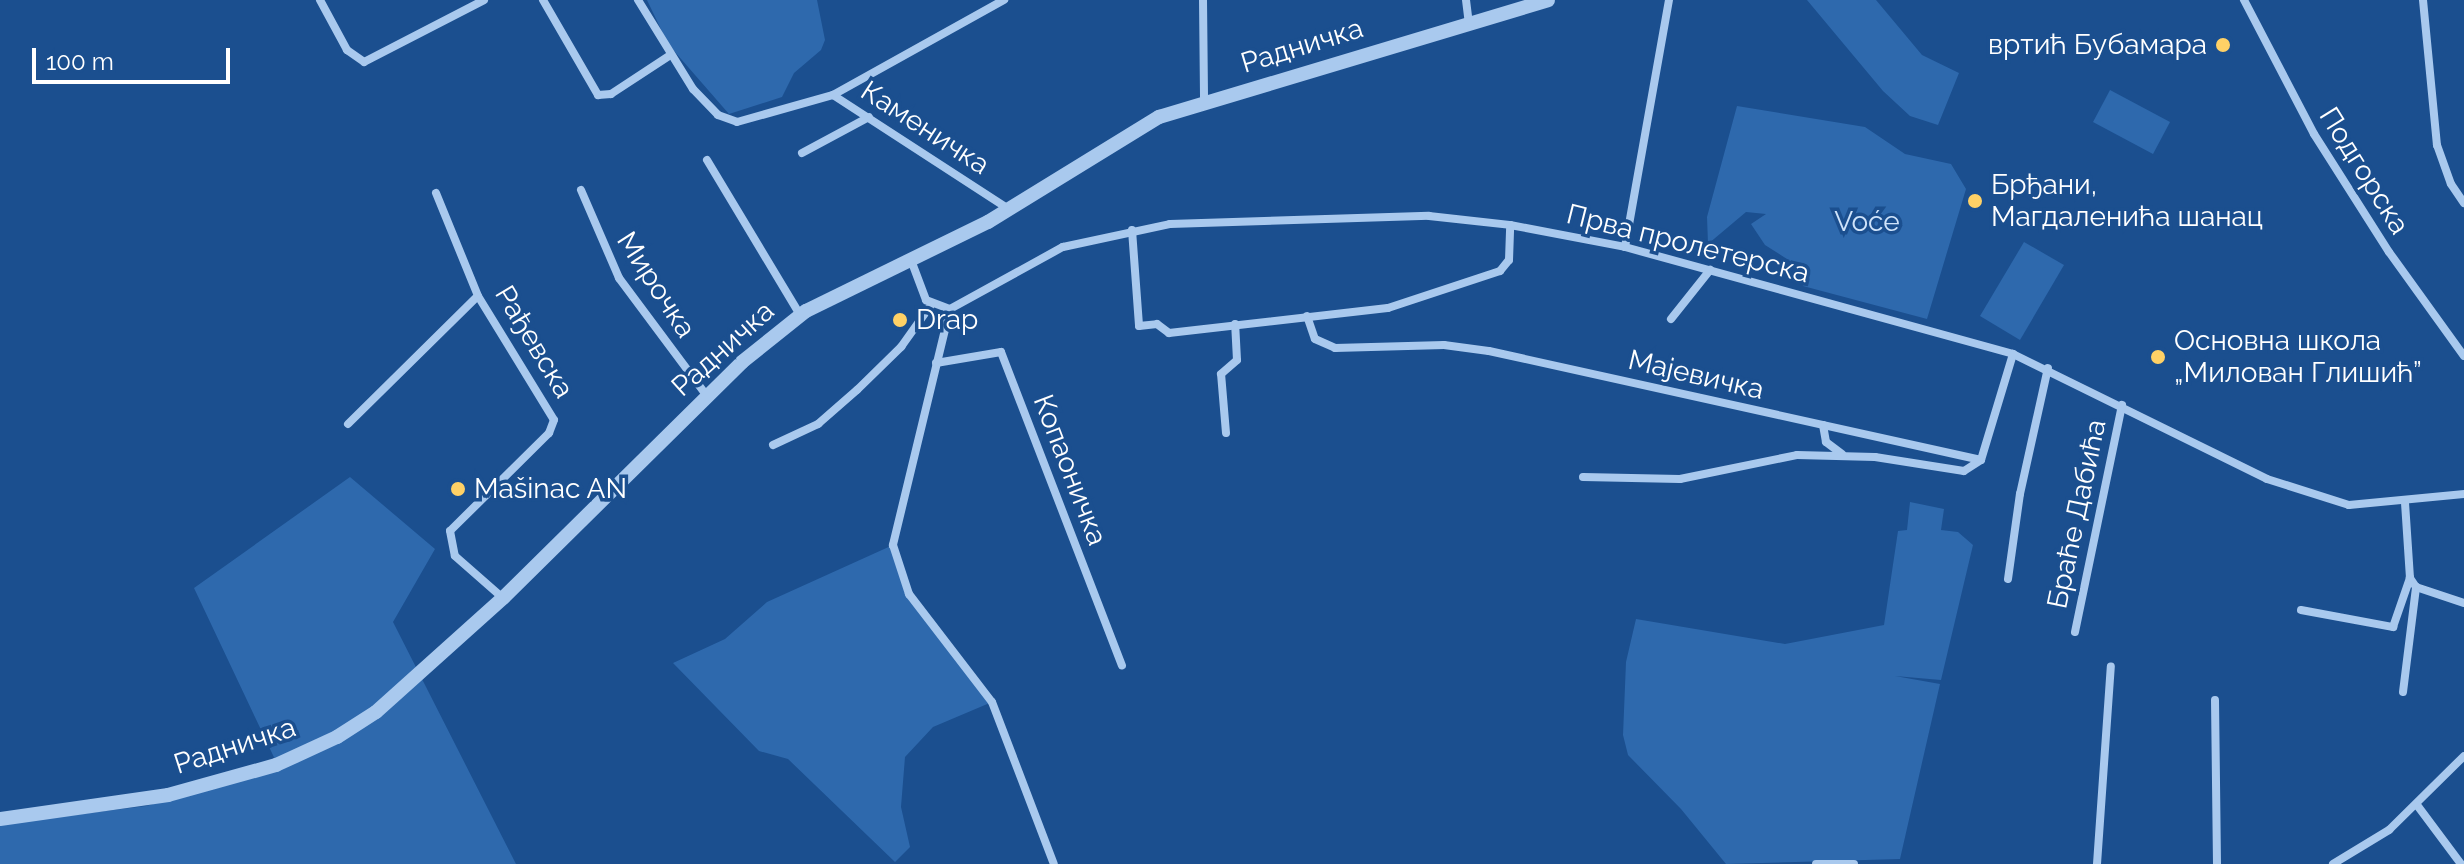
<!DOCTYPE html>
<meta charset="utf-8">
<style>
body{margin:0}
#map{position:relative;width:2464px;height:864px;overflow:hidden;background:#1b4f8f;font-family:Raleway,sans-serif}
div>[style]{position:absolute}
.green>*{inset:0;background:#2e69ad}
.minor>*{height:8px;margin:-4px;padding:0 4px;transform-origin:4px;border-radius:4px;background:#a9c9ee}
.tertiary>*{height:14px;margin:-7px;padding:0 7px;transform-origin:7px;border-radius:7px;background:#a9c9ee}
.dots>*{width:22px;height:22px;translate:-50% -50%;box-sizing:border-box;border:4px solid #1b4f8f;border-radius:50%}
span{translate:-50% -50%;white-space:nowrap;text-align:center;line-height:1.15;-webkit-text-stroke:7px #1b4f8f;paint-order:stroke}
.poi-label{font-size:28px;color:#fff}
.right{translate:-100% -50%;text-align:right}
.left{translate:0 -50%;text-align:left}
.street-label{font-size:28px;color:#fff}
.park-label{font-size:28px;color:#cfe3fa}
.scale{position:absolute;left:32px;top:48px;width:198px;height:36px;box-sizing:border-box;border:4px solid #fff;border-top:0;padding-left:10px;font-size:24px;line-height:28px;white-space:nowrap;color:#fff;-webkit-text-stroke:6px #1b4f8f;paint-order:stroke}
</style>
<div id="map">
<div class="green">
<i style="clip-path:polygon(647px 0,817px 0,825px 40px,821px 50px,794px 73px,782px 97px,729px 114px,668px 44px)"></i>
<i style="clip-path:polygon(1807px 0,1876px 0,1922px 55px,1959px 73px,1938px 125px,1910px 116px,1883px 91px)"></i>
<i style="clip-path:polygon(2110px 90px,2170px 122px,2153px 154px,2093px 122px)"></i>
<i style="clip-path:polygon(1737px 106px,1865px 127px,1905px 154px,1951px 164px,1966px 189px,1927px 319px,1803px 286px,1798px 266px,1765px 245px,1751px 224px,1766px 214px,1746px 212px,1708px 244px,1707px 217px)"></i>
<i style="clip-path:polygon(2024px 242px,2064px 265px,2020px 340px,1980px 316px)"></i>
<i style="clip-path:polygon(350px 477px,435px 549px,393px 622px,516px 864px,0 864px,0 824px,146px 806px,280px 770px,194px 588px)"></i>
<i style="clip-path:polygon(1910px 502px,1944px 509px,1941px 530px,1958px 532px,1973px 545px,1941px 680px,1895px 676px,1940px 684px,1900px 859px,1726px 864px,1681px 809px,1628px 755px,1623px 735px,1626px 662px,1636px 619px,1785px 644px,1884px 625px,1898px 531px,1907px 530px)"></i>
<i style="clip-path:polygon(893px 545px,902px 582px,992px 702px,933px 727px,905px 757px,901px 807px,910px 847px,895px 862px,788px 759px,759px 751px,673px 663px,725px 639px,767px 602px)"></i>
</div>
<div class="minor">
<i style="left:320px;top:0;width:57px;rotate:61.6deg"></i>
<i style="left:347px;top:50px;width:21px;rotate:35deg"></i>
<i style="left:364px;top:62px;width:135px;rotate:-27.3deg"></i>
<i style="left:543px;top:0;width:110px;rotate:59.9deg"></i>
<i style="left:598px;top:95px;width:13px;rotate:-4deg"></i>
<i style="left:611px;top:94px;width:69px;rotate:-33.2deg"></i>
<i style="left:638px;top:0;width:105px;rotate:58.3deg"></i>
<i style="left:693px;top:89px;width:36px;rotate:46deg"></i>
<i style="left:718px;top:115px;width:20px;rotate:20deg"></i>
<i style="left:737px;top:122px;width:100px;rotate:-15.7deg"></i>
<i style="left:833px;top:95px;width:196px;rotate:-29.1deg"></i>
<i style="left:1203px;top:0;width:102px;rotate:89.4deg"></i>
<i style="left:1466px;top:0;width:24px;rotate:83deg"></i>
<i style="left:2244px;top:0;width:151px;rotate:62.4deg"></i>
<i style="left:2314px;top:134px;width:140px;rotate:57.6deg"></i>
<i style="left:2389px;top:252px;width:128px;rotate:54.2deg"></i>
<i style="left:2423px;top:0;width:146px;rotate:84.5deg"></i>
<i style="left:2437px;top:145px;width:41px;rotate:70.3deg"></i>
<i style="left:2451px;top:184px;width:23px;rotate:56deg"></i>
<i style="left:833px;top:95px;width:211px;rotate:33deg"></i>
<i style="left:802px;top:153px;width:76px;rotate:-28.2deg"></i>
<i style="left:707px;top:160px;width:181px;rotate:59deg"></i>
<i style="left:581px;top:190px;width:96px;rotate:66.6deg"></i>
<i style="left:619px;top:278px;width:147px;rotate:53.3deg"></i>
<i style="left:436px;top:193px;width:111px;rotate:67.8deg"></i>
<i style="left:478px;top:296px;width:145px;rotate:58.5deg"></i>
<i style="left:554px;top:420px;width:14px;rotate:111deg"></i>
<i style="left:549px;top:433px;width:139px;rotate:135.3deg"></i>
<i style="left:450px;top:531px;width:25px;rotate:79deg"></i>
<i style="left:455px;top:556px;width:64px;rotate:41.2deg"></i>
<i style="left:1132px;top:230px;width:96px;rotate:85.8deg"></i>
<i style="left:1139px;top:326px;width:18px;rotate:-6deg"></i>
<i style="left:1157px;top:324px;width:15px;rotate:37deg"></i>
<i style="left:1169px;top:333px;width:220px;rotate:-6.5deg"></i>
<i style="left:1388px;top:308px;width:118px;rotate:-18.3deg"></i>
<i style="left:1500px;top:271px;width:14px;rotate:-51deg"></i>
<i style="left:1509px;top:260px;width:35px;rotate:-88deg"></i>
<i style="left:1625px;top:247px;width:251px;rotate:-79.9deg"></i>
<i style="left:911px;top:260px;width:43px;rotate:69.4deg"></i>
<i style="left:926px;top:300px;width:26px;rotate:21deg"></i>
<i style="left:950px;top:309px;width:129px;rotate:-28.8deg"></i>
<i style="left:1063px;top:247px;width:109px;rotate:-12.1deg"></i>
<i style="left:1170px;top:224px;width:259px;rotate:-1.8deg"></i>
<i style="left:1429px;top:216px;width:81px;rotate:6.3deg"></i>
<i style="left:1510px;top:225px;width:117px;rotate:10.8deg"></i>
<i style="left:1625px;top:247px;width:402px;rotate:15.4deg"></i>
<i style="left:2013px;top:354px;width:283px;rotate:26.2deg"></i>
<i style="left:2267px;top:479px;width:86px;rotate:17.6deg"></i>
<i style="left:2349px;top:505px;width:116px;rotate:-5.5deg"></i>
<i style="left:950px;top:309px;width:243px;rotate:103.6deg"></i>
<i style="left:893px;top:545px;width:52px;rotate:71.9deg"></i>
<i style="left:909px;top:594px;width:136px;rotate:52.5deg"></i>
<i style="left:992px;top:702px;width:173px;rotate:69.1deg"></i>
<i style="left:1307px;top:316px;width:24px;rotate:71deg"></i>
<i style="left:1315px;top:339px;width:22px;rotate:24deg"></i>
<i style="left:1335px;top:348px;width:109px;rotate:-1.6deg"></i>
<i style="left:1444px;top:345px;width:45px;rotate:7.6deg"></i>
<i style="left:1489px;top:351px;width:504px;rotate:12.49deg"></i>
<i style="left:1981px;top:460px;width:111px;rotate:-73.2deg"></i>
<i style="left:1671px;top:319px;width:63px;rotate:-51.5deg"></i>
<i style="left:936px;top:363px;width:66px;rotate:-9.6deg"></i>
<i style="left:1001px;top:352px;width:336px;rotate:68.9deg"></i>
<i style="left:348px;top:424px;width:182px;rotate:-44.6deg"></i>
<i style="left:1823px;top:425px;width:17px;rotate:80deg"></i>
<i style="left:1826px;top:442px;width:20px;rotate:37deg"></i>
<i style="left:1226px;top:433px;width:59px;rotate:-94.8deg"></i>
<i style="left:1221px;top:374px;width:21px;rotate:-41deg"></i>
<i style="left:1237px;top:360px;width:36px;rotate:-93deg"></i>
<i style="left:773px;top:445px;width:50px;rotate:-25deg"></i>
<i style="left:818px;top:424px;width:52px;rotate:-41.1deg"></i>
<i style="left:857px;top:390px;width:62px;rotate:-44.3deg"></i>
<i style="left:901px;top:347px;width:52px;rotate:-54.5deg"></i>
<i style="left:1583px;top:477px;width:97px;rotate:1.2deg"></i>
<i style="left:1680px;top:479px;width:119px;rotate:-11.6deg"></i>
<i style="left:1797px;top:455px;width:78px;rotate:1.5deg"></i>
<i style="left:1875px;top:457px;width:90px;rotate:8.9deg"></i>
<i style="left:1964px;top:471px;width:20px;rotate:-33deg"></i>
<i style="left:2008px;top:579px;width:86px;rotate:-82deg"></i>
<i style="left:2020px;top:494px;width:129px;rotate:-77.5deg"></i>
<i style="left:2416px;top:587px;width:51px;rotate:18.4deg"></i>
<i style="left:2301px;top:610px;width:94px;rotate:10.5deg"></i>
<i style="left:2393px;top:627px;width:52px;rotate:-70.9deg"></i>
<i style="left:2075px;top:632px;width:232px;rotate:-78.3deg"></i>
<i style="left:2403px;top:692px;width:106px;rotate:-82.9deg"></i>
<i style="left:2416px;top:587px;width:11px;rotate:-124deg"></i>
<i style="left:2410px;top:578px;width:76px;rotate:-93.8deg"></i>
<i style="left:2215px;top:700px;width:164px;rotate:89.3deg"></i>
<i style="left:2417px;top:805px;width:74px;rotate:53.3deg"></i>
<i style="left:1816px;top:864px;width:38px"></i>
<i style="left:2097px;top:864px;width:198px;rotate:-86deg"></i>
<i style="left:2333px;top:864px;width:66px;rotate:-31.3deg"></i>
<i style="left:2389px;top:830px;width:105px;rotate:-44.6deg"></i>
</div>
<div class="tertiary">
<i style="left:0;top:819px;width:170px;rotate:-8.1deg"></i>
<i style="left:168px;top:795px;width:112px;rotate:-15.5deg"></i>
<i style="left:276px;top:765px;width:67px;rotate:-24.7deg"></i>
<i style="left:337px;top:737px;width:46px;rotate:-32.7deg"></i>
<i style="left:376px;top:712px;width:171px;rotate:-41.9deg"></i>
<i style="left:503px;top:598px;width:336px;rotate:-44.6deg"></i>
<i style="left:742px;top:362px;width:82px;rotate:-38.6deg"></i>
<i style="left:806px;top:311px;width:203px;rotate:-26.1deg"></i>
<i style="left:988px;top:222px;width:201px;rotate:-31.6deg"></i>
<i style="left:1159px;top:117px;width:406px;rotate:-16.7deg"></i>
</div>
<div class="dots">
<i style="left:2223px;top:45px;background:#ffd166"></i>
<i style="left:1975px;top:201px;background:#ffd166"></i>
<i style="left:900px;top:320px;background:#ffd166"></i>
<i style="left:2158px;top:357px;background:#ffd166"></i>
<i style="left:458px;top:489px;background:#ffd166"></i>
</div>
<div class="poi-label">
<span class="right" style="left:2207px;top:45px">вртић Бубамара</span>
<span class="left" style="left:1991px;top:201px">Брђани,<br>Магдаленића шанац</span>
<span class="left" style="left:916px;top:320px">Drap</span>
<span class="left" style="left:2174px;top:357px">Основна школа<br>„Милован Глишић”</span>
<span class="left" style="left:474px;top:489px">Mašinac AN</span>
</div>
<div class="street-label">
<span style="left:1302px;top:46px;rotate:-17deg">Радничка</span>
<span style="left:925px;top:128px;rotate:33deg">Каменичка</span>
<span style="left:2364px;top:171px;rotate:58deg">Подгорска</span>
<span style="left:1688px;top:244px;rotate:14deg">Прва пролетерска</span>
<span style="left:656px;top:285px;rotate:57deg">Мирочка</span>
<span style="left:534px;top:342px;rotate:59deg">Рађевска</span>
<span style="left:723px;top:349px;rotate:-42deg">Радничка</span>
<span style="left:1696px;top:375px;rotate:13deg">Мајевичка</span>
<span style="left:1070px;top:470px;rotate:69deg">Копаоничка</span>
<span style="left:2077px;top:514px;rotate:-78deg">Браће Дабића</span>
<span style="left:235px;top:746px;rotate:-18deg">Радничка</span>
</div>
<div class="park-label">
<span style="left:1867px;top:222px">Voće</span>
</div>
<div class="scale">100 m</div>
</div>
